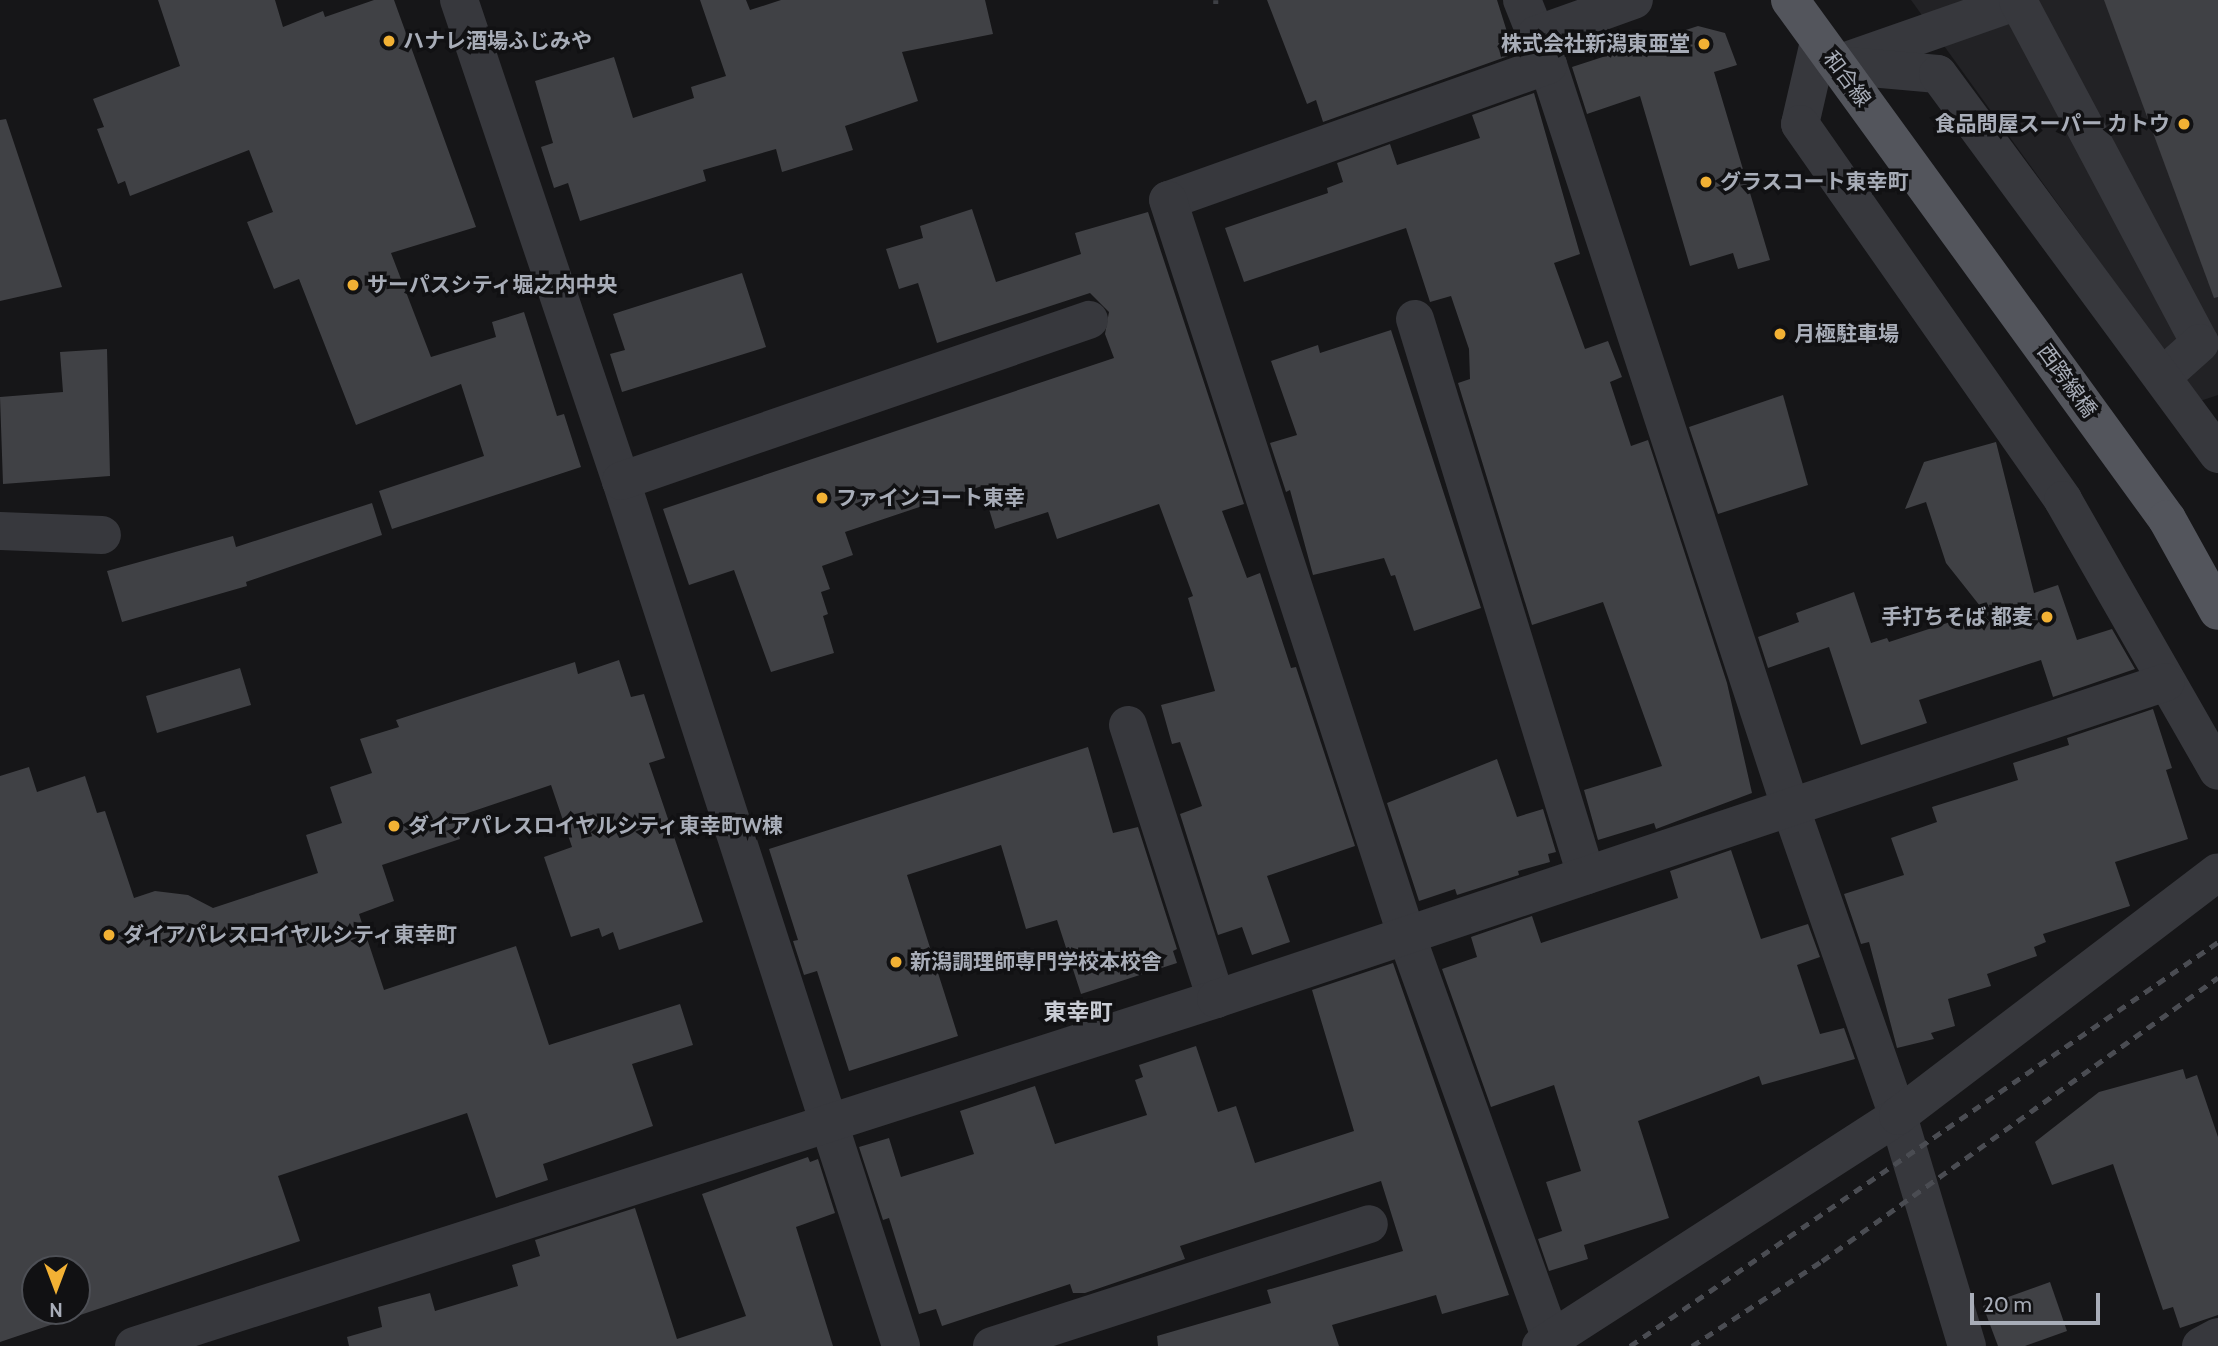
<!DOCTYPE html>
<meta charset="utf-8">
<style>
body{margin:0}
#map{position:relative;width:2218px;height:1346px;overflow:hidden;background:#161618;font-family:Cabin,"Noto Sans JP",sans-serif}
div>[style]{position:absolute}
.built>*{inset:0;background:#222225}
.building>*{inset:0;background:#404145}
.path>*{height:4.5px;margin-top:-2.25px;transform-origin:0;background:repeating-linear-gradient(90deg,#3d3f44 0 3.5px,transparent 0 8.5px)}
.minor>*{height:38px;margin:-19px;padding:0 19px;transform-origin:19px;border-radius:19px;background:#37383d}
.major>*{height:38px;margin:-19px;padding:0 19px;transform-origin:19px;border-radius:19px;background:#53555c}
.rail>*{height:5px;margin-top:-2.5px;transform-origin:0;background:repeating-linear-gradient(90deg,#4a4c52 0 9px,transparent 0 16px)}
.dots>*{width:19px;height:19px;translate:-50% -50%;box-sizing:border-box;border:4px solid #111113;border-radius:50%}
span{translate:-50% -50%;white-space:nowrap;text-align:center;line-height:1.15;-webkit-text-stroke:7px #111113;paint-order:stroke}
.poi-label{font-size:21px;color:#a8adb8;font-weight:700}
.left{translate:0 -50%;text-align:left}
.right{translate:-100% -50%;text-align:right}
.street-label{font-size:21px;color:#a8adb8}
.neighbourhood-label{font-size:23px;color:#c9ccd4;font-weight:700}
.north{position:absolute;left:21px;top:1255px;width:70px;height:70px;box-sizing:border-box;background:#111113;border:2px solid #4d4f55;border-radius:50%;rotate:180deg;font-size:19px;font-weight:700;line-height:28px;text-align:center;color:#a8adb8}
.north::after{content:'';display:block;margin:auto;width:24px;height:32px;background:#f2b134;clip-path:polygon(50% 0,100% 100%,50% 72%,0 100%)}
.scale{position:absolute;left:1970px;top:1293px;width:130px;height:32px;box-sizing:border-box;border:4px solid #a8adb8;border-top:0;padding-left:9px;font-size:21px;line-height:24px;white-space:nowrap;color:#a8adb8;-webkit-text-stroke:5px #111113;paint-order:stroke}
</style>
<div id="map">
<div class="built">
<i style="clip-path:polygon(1911px 0,2218px 0,2218px 395px,2200px 401px)"></i>
</div>
<div class="building">
<i style="clip-path:polygon(158px 0,275px 0,283px 27px,323px 11px,325px 17px,374px 0,394px 0,476px 227px,391px 253px,431px 357px,496px 337px,492px 322px,524px 312px,557px 416px,564px 414px,581px 467px,392px 529px,379px 491px,484px 456px,461px 384px,356px 425px,299px 279px,274px 289px,247px 222px,273px 212px,249px 150px,130px 196px,125px 181px,118px 184px,97px 129px,104px 127px,93px 99px,180px 66px)"></i>
<i style="clip-path:polygon(700px 0,746px 0,750px 10px,781px 0,985px 0,993px 34px,902px 52px,918px 101px,845px 126px,853px 150px,782px 172px,776px 149px,703px 170px,706px 181px,580px 221px,568px 183px,554px 188px,541px 147px,553px 143px,535px 81px,614px 57px,633px 118px,694px 98px,691px 87px,726px 76px)"></i>
<i style="clip-path:polygon(1267px 0,1497px 0,1514px 54px,1323px 122px,1316px 100px,1307px 104px)"></i>
<i style="clip-path:polygon(2104px 0,2218px 0,2218px 297px,2214px 298px)"></i>
<i style="clip-path:polygon(1698px 26px,1725px 33px,1737px 65px,1714px 72px,1770px 260px,1738px 269px,1733px 253px,1690px 266px,1640px 96px,1587px 114px,1572px 67px)"></i>
<i style="clip-path:polygon(1534px 93px,1580px 254px,1554px 263px,1585px 349px,1608px 341px,1622px 377px,1610px 382px,1631px 446px,1648px 440px,1727px 683px,1752px 793px,1656px 829px,1654px 823px,1598px 840px,1584px 790px,1662px 766px,1603px 602px,1532px 625px,1458px 383px,1470px 379px,1469px 349px,1451px 296px,1430px 302px,1406px 228px,1244px 282px,1225px 228px,1328px 193px,1327px 188px,1343px 182px,1337px 163px,1390px 144px,1397px 165px,1480px 138px,1472px 115px)"></i>
<i style="clip-path:polygon(6px 119px,62px 287px,0 301px,0 120px)"></i>
<i style="clip-path:polygon(972px 209px,996px 282px,1081px 254px,1075px 233px,1148px 212px,1244px 504px,1222px 511px,1247px 578px,1260px 573px,1291px 668px,1296px 667px,1355px 846px,1267px 876px,1290px 942px,1252px 955px,1242px 927px,1218px 935px,1180px 814px,1202px 806px,1180px 742px,1172px 744px,1161px 705px,1215px 691px,1188px 598px,1193px 596px,1159px 504px,1057px 539px,1048px 512px,995px 529px,982px 486px,845px 532px,853px 555px,822px 566px,830px 589px,821px 592px,828px 614px,823px 616px,834px 653px,771px 672px,734px 570px,689px 585px,663px 509px,1114px 358px,1105px 334px,1109px 312px,1090px 293px,937px 343px,918px 283px,899px 289px,886px 249px,923px 238px,920px 226px)"></i>
<i style="clip-path:polygon(742px 273px,766px 347px,622px 392px,610px 354px,625px 350px,613px 314px)"></i>
<i style="clip-path:polygon(1391px 330px,1481px 608px,1414px 631px,1395px 575px,1391px 576px,1384px 558px,1313px 575px,1290px 490px,1286px 492px,1270px 443px,1297px 435px,1271px 361px,1318px 345px,1320px 353px)"></i>
<i style="clip-path:polygon(107px 349px,110px 476px,3px 484px,0 397px,63px 392px,60px 352px)"></i>
<i style="clip-path:polygon(1783px 395px,1808px 485px,1718px 514px,1689px 427px)"></i>
<i style="clip-path:polygon(1996px 442px,2034px 593px,2058px 585px,2077px 640px,2112px 629px,2135px 669px,2053px 697px,2041px 660px,1919px 700px,1927px 723px,1861px 745px,1829px 647px,1768px 668px,1758px 637px,1799px 622px,1796px 613px,1854px 592px,1871px 643px,1887px 638px,1889px 642px,1984px 611px,1946px 563px,1926px 502px,1905px 509px,1924px 462px)"></i>
<i style="clip-path:polygon(372px 503px,382px 535px,246px 582px,247px 586px,122px 622px,107px 571px,233px 536px,236px 547px)"></i>
<i style="clip-path:polygon(evenodd,619px 660px,631px 697px,644px 694px,665px 758px,649px 763px,703px 922px,619px 950px,613px 932px,602px 937px,599px 928px,571px 937px,544px 857px,572px 847px,551px 785px,453px 818px,460px 839px,382px 865px,394px 901px,359px 914px,384px 990px,516px 946px,549px 1045px,680px 1004px,693px 1045px,632px 1064px,653px 1126px,543px 1164px,548px 1180px,496px 1198px,467px 1113px,278px 1176px,300px 1241px,0 1342px,0 776px,29px 767px,37px 792px,85px 776px,97px 813px,105px 811px,134px 898px,155px 891px,188px 895px,213px 908px,318px 873px,306px 835px,342px 823px,330px 787px,372px 773px,360px 739px,399px 727px,396px 720px,575px 662px,578px 674px,619px 660px,35px 1269px,77px 1269px,77px 1311px,35px 1311px,35px 1269px)"></i>
<i style="clip-path:polygon(240px 668px,251px 705px,157px 733px,146px 696px)"></i>
<i style="clip-path:polygon(2153px 709px,2172px 768px,2166px 770px,2188px 839px,2115px 862px,2130px 906px,2043px 934px,2046px 942px,2034px 947px,2037px 956px,1987px 974px,1991px 986px,1948px 999px,1955px 1026px,1931px 1033px,1934px 1039px,1897px 1048px,1869px 942px,1861px 944px,1844px 894px,1904px 875px,1891px 838px,1937px 822px,1932px 807px,2018px 780px,2013px 763px,2069px 745px,2067px 738px)"></i>
<i style="clip-path:polygon(1088px 747px,1113px 833px,1138px 827px,1177px 949px,1173px 951px,1177px 963px,1081px 994px,1057px 920px,1026px 929px,1001px 845px,907px 875px,958px 1036px,849px 1071px,817px 971px,804px 975px,793px 941px,798px 940px,769px 849px)"></i>
<i style="clip-path:polygon(1497px 759px,1517px 817px,1543px 809px,1556px 852px,1548px 854px,1550px 862px,1518px 871px,1519px 875px,1457px 895px,1455px 889px,1419px 901px,1387px 803px)"></i>
<i style="clip-path:polygon(1731px 850px,1761px 939px,1808px 924px,1820px 957px,1797px 965px,1820px 1034px,1844px 1028px,1855px 1059px,1762px 1085px,1759px 1076px,1638px 1121px,1669px 1218px,1584px 1245px,1588px 1259px,1549px 1271px,1538px 1239px,1562px 1231px,1546px 1182px,1581px 1171px,1554px 1085px,1491px 1107px,1442px 969px,1477px 957px,1471px 937px,1532px 916px,1541px 943px,1678px 898px,1670px 871px)"></i>
<i style="clip-path:polygon(1393px 963px,1509px 1295px,1442px 1314px,1436px 1295px,1332px 1325px,1339px 1346px,1158px 1346px,1157px 1336px,1271px 1303px,1267px 1290px,1403px 1251px,1381px 1181px,1180px 1246px,1185px 1259px,1085px 1293px,1073px 1293px,1070px 1284px,942px 1326px,936px 1309px,919px 1314px,889px 1218px,883px 1220px,859px 1147px,889px 1138px,901px 1177px,974px 1154px,960px 1111px,1035px 1086px,1055px 1144px,1147px 1115px,1135px 1080px,1143px 1077px,1139px 1065px,1196px 1046px,1218px 1112px,1236px 1106px,1255px 1163px,1354px 1131px,1312px 990px)"></i>
<i style="clip-path:polygon(2183px 1069px,2186px 1079px,2197px 1075px,2218px 1137px,2218px 1315px,2180px 1328px,2173px 1307px,2163px 1310px,2113px 1164px,2052px 1185px,2035px 1142px,2099px 1092px)"></i>
<i style="clip-path:polygon(808px 1157px,810px 1162px,818px 1159px,835px 1213px,796px 1227px,833px 1346px,349px 1346px,347px 1337px,382px 1327px,378px 1307px,430px 1293px,435px 1311px,518px 1286px,512px 1265px,540px 1256px,535px 1240px,635px 1208px,677px 1339px,746px 1316px,702px 1194px)"></i>
<i style="clip-path:polygon(2050px 1282px,2067px 1331px,2025px 1346px,1998px 1346px,1983px 1306px)"></i>
</div>
<div class="path">
<i style="left:1216px;top:0;width:5px;rotate:90deg"></i>
</div>
<div class="minor">
<i style="left:459px;top:0;width:508px;rotate:71.39deg"></i>
<i style="left:621px;top:481px;width:909px;rotate:72.06deg"></i>
<i style="left:1522px;top:0;width:70px;rotate:68.2deg"></i>
<i style="left:1548px;top:65px;width:783px;rotate:71.91deg"></i>
<i style="left:1791px;top:809px;width:325px;rotate:70.8deg"></i>
<i style="left:1898px;top:1116px;width:240px;rotate:73.3deg"></i>
<i style="left:1536px;top:35px;width:104px;rotate:-19.7deg"></i>
<i style="left:1819px;top:42px;width:84px;rotate:103deg"></i>
<i style="left:1800px;top:124px;width:459px;rotate:55deg"></i>
<i style="left:2063px;top:500px;width:312px;rotate:60.2deg"></i>
<i style="left:1548px;top:65px;width:403px;rotate:160.4deg"></i>
<i style="left:1168px;top:200px;width:775px;rotate:72.03deg"></i>
<i style="left:1407px;top:937px;width:428px;rotate:70.3deg"></i>
<i style="left:1835px;top:65px;width:194px;rotate:-19.3deg"></i>
<i style="left:2018px;top:1px;width:387px;rotate:62deg"></i>
<i style="left:2200px;top:343px;width:51px;rotate:138.2deg"></i>
<i style="left:1848px;top:66px;width:90px;rotate:5.1deg"></i>
<i style="left:1938px;top:74px;width:472px;rotate:53.6deg"></i>
<i style="left:1415px;top:319px;width:582px;rotate:72.9deg"></i>
<i style="left:621px;top:481px;width:495px;rotate:-19deg"></i>
<i style="left:0;top:531px;width:102px;rotate:2.2deg"></i>
<i style="left:1128px;top:725px;width:288px;rotate:72.2deg"></i>
<i style="left:134px;top:1346px;width:1136px;rotate:-17.78deg"></i>
<i style="left:1216px;top:999px;width:1001px;rotate:-18.45deg"></i>
<i style="left:992px;top:1346px;width:396px;rotate:-17.9deg"></i>
<i style="left:1541px;top:1346px;width:425px;rotate:-32.8deg"></i>
<i style="left:1898px;top:1116px;width:402px;rotate:-37.3deg"></i>
<i style="left:2201px;top:1346px;width:19px;rotate:-28deg"></i>
</div>
<div class="major">
<i style="left:1790px;top:0;width:641px;rotate:54.01deg"></i>
<i style="left:2167px;top:519px;width:105px;rotate:61deg"></i>
</div>
<div class="rail">
<i style="left:1630px;top:1346px;width:713px;rotate:-34.49deg"></i>
<i style="left:1692px;top:1346px;width:155px;rotate:-33.2deg"></i>
<i style="left:1822px;top:1261px;width:487px;rotate:-35.6deg"></i>
</div>
<div class="dots">
<i style="left:389px;top:41px;background:#f2b134"></i>
<i style="left:1704px;top:44px;background:#f2b134"></i>
<i style="left:2184px;top:124px;background:#f2b134"></i>
<i style="left:1706px;top:182px;background:#f2b134"></i>
<i style="left:353px;top:285px;background:#f2b134"></i>
<i style="left:1780px;top:334px;background:#f2b134"></i>
<i style="left:822px;top:498px;background:#f2b134"></i>
<i style="left:2047px;top:617px;background:#f2b134"></i>
<i style="left:394px;top:826px;background:#f2b134"></i>
<i style="left:109px;top:935px;background:#f2b134"></i>
<i style="left:896px;top:962px;background:#f2b134"></i>
</div>
<div class="poi-label">
<span class="left" style="left:403px;top:41px">ハナレ酒場ふじみや</span>
<span class="right" style="left:1690px;top:44px">株式会社新潟東亜堂</span>
<span class="right" style="left:2170px;top:124px">食品問屋スーパー カトウ</span>
<span class="left" style="left:1720px;top:182px">グラスコート東幸町</span>
<span class="left" style="left:367px;top:285px">サーパスシティ堀之内中央</span>
<span class="left" style="left:1794px;top:334px">月極駐車場</span>
<span class="left" style="left:836px;top:498px">ファインコート東幸</span>
<span class="right" style="left:2033px;top:617px">手打ちそば 都麦</span>
<span class="left" style="left:408px;top:826px">ダイアパレスロイヤルシティ東幸町W棟</span>
<span class="left" style="left:123px;top:935px">ダイアパレスロイヤルシティ東幸町</span>
<span class="left" style="left:910px;top:962px">新潟調理師専門学校本校舎</span>
</div>
<div class="street-label">
<span style="left:1847px;top:79px;rotate:53deg">和合線</span>
<span style="left:2067px;top:381px;rotate:54deg">西跨線橋</span>
</div>
<div class="neighbourhood-label">
<span style="left:1078px;top:1012px">東幸町</span>
</div>
<div class="north">N</div>
<div class="scale">20 m</div>
</div>
